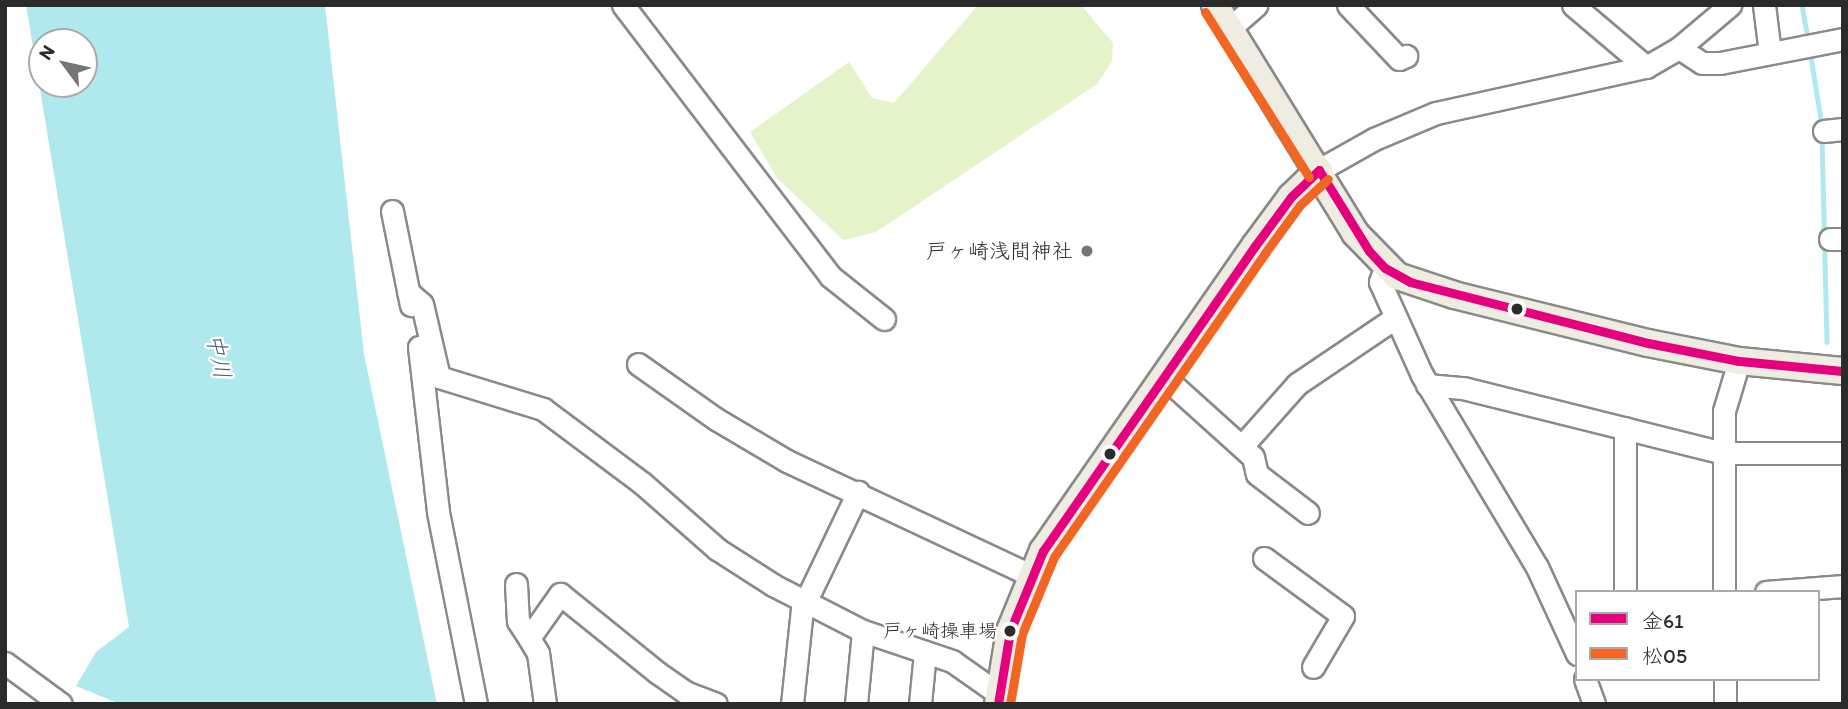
<!DOCTYPE html>
<meta charset="utf-8">
<style>
body{margin:0}
#map{position:relative;width:1848px;height:709px;overflow:hidden;background:#fff;font-family:Itim,"Klee One",sans-serif}
div>[style]{position:absolute}
.green>*{inset:0;background:#e4f3ca}
.water>*{inset:0;background:#b0e9ed}
.stream>*{height:4.5px;margin:-2.25px;padding:0 2.25px;transform-origin:2.25px;border-radius:2.25px;background:#b0e9ed}
.roads{filter:drop-shadow(2px 0 #8a8a8a) drop-shadow(-2px 0 #8a8a8a) drop-shadow(0 2px #8a8a8a) drop-shadow(0 -2px #8a8a8a)}
.minor>*{height:21px;margin:-10.5px;padding:0 10.5px;transform-origin:10.5px;border-radius:10.5px;background:#fff}
.major>*{height:26px;margin:-13px;padding:0 13px;transform-origin:13px;border-radius:13px;background:#efede1}
.bus-1>*{height:9px;margin:-4.5px;padding:0 4.5px;transform-origin:4.5px;border-radius:4.5px;background:#e5007d}
.bus-2>*{height:9px;margin:-4.5px;padding:0 4.5px;transform-origin:4.5px;border-radius:4.5px;background:#f26522}
.dots>*{width:19px;height:19px;translate:-50% -50%;box-sizing:border-box;border:4px solid #fff;border-radius:50%}
span{translate:-50% -50%;white-space:nowrap;text-align:center;line-height:1.15;-webkit-text-stroke:5px #fff;paint-order:stroke}
.bus-label{font-size:19px;color:#2b2b2b}
.right{translate:-100% -50%;text-align:right}
.poi-label{font-size:21px;color:#2b2b2b}
.water-label{font-size:23px;color:#496163;font-style:italic}
.frame{position:absolute;inset:0;border:7px solid #2b2b2b;pointer-events:none}
.legend{position:absolute;left:1575px;top:590px;width:245px;height:91px;box-sizing:border-box;background:#fff;border:2px solid #aaa;margin:0;padding:9px 12px;list-style:none;font-size:21px;color:#2b2b2b}
.legend li{display:flex;align-items:center;gap:14px;height:35px}
.legend b{width:35px;border:2px solid #aaa}
.north{position:absolute;left:28px;top:28px;width:70px;height:70px;box-sizing:border-box;background:#fff;border:2px solid #aaa;border-radius:50%;rotate:303deg;font-size:19px;font-weight:700;line-height:28px;text-align:center;color:#2b2b2b}
.north::after{content:'';display:block;margin:auto;width:24px;height:32px;background:#757575;clip-path:polygon(50% 0,100% 100%,50% 72%,0 100%)}
</style>
<div id="map">
<div class="green">
<i style="clip-path:polygon(978px 5px,1081px 5px,1113px 43px,1112px 61px,1097px 84px,876px 232px,843px 240px,777px 178px,750px 132px,849px 62px,872px 98px,894px 103px)"></i>
</div>
<div class="water">
<i style="clip-path:polygon(evenodd,26px 5px,325px 5px,364px 354px,437px 704px,120px 704px,76px 686px,96px 652px,129px 627px,26px 5px,42px 42px,84px 42px,84px 84px,42px 84px,42px 42px)"></i>
</div>
<div class="stream">
<i style="left:1802px;top:5px;width:35px;rotate:80deg"></i>
<i style="left:1810px;top:51px;width:75px;rotate:80.8deg"></i>
<i style="left:1822px;top:137px;width:205px;rotate:88.6deg"></i>
</div>
<div class="roads">
<div class="minor">
<i style="left:623px;top:5px;width:341px;rotate:52.6deg"></i>
<i style="left:830px;top:276px;width:69px;rotate:38.5deg"></i>
<i style="left:1348px;top:5px;width:74px;rotate:46.6deg"></i>
<i style="left:1399px;top:59px;width:8px;rotate:-23deg"></i>
<i style="left:1573px;top:5px;width:96px;rotate:40.3deg"></i>
<i style="left:1764px;top:5px;width:48px;rotate:82.9deg"></i>
<i style="left:1230px;top:28px;width:35px;rotate:-41deg"></i>
<i style="left:1679px;top:48px;width:27px;rotate:33deg"></i>
<i style="left:1702px;top:63px;width:18px"></i>
<i style="left:1720px;top:63px;width:125px;rotate:-11deg"></i>
<i style="left:1824px;top:131px;width:19px;rotate:-6deg"></i>
<i style="left:1319px;top:170px;width:63px;rotate:-29.4deg"></i>
<i style="left:1374px;top:139px;width:67px;rotate:-22.8deg"></i>
<i style="left:1436px;top:113px;width:215px;rotate:-12.4deg"></i>
<i style="left:1646px;top:67px;width:38px;rotate:-30deg"></i>
<i style="left:1679px;top:48px;width:67px;rotate:-40.1deg"></i>
<i style="left:392px;top:211px;width:96px;rotate:78.6deg"></i>
<i style="left:1830px;top:239px;width:13px"></i>
<i style="left:1385px;top:268px;width:15px;rotate:110deg"></i>
<i style="left:1380px;top:282px;width:102px;rotate:65.7deg"></i>
<i style="left:1422px;top:375px;width:224px;rotate:59.1deg"></i>
<i style="left:1537px;top:567px;width:96px;rotate:65.3deg"></i>
<i style="left:408px;top:292px;width:18px;rotate:41deg"></i>
<i style="left:422px;top:304px;width:75px;rotate:76.9deg"></i>
<i style="left:439px;top:377px;width:109px;rotate:17.1deg"></i>
<i style="left:543px;top:409px;width:124px;rotate:36.8deg"></i>
<i style="left:642px;top:483px;width:100px;rotate:41.3deg"></i>
<i style="left:717px;top:549px;width:67px;rotate:32.7deg"></i>
<i style="left:773px;top:585px;width:101px;rotate:27.1deg"></i>
<i style="left:863px;top:631px;width:94px;rotate:18.6deg"></i>
<i style="left:952px;top:661px;width:57px;rotate:35.1deg"></i>
<i style="left:419px;top:347px;width:166px;rotate:83.4deg"></i>
<i style="left:438px;top:512px;width:196px;rotate:78.8deg"></i>
<i style="left:638px;top:364px;width:95px;rotate:35.2deg"></i>
<i style="left:716px;top:419px;width:82px;rotate:30.6deg"></i>
<i style="left:787px;top:461px;width:268px;rotate:25.1deg"></i>
<i style="left:1163px;top:376px;width:121px;rotate:42deg"></i>
<i style="left:1253px;top:457px;width:17px;rotate:77deg"></i>
<i style="left:1257px;top:474px;width:64px;rotate:37.4deg"></i>
<i style="left:1427px;top:385px;width:36px;rotate:5deg"></i>
<i style="left:1463px;top:388px;width:268px;rotate:14deg"></i>
<i style="left:1723px;top:453px;width:120px"></i>
<i style="left:1625px;top:428px;width:164px;rotate:90deg"></i>
<i style="left:1242px;top:446px;width:83px;rotate:-48.4deg"></i>
<i style="left:1297px;top:384px;width:118px;rotate:-34deg"></i>
<i style="left:1264px;top:558px;width:98px;rotate:36.3deg"></i>
<i style="left:1343px;top:616px;width:59px;rotate:120.5deg"></i>
<i style="left:516px;top:584px;width:37px;rotate:87deg"></i>
<i style="left:518px;top:621px;width:20px;rotate:57deg"></i>
<i style="left:1724px;top:592px;width:181px;rotate:-90deg"></i>
<i style="left:1724px;top:411px;width:52px;rotate:-73.3deg"></i>
<i style="left:1766px;top:592px;width:77px;rotate:-4.5deg"></i>
<i style="left:5px;top:663px;width:69px;rotate:36.2deg"></i>
<i style="left:1585px;top:679px;width:27px;rotate:70deg"></i>
<i style="left:1725px;top:679px;width:25px;rotate:90deg"></i>
<i style="left:545px;top:704px;width:51px;rotate:-97.8deg"></i>
<i style="left:538px;top:653px;width:17px;rotate:-121deg"></i>
<i style="left:529px;top:638px;width:54px;rotate:-54.8deg"></i>
<i style="left:560px;top:594px;width:126px;rotate:38.9deg"></i>
<i style="left:658px;top:673px;width:33px;rotate:35deg"></i>
<i style="left:685px;top:692px;width:33px;rotate:21deg"></i>
<i style="left:792px;top:704px;width:96px;rotate:-84deg"></i>
<i style="left:802px;top:609px;width:130px;rotate:-64.4deg"></i>
<i style="left:856px;top:704px;width:73px;rotate:-84.5deg"></i>
<i style="left:920px;top:704px;width:52px;rotate:-84.5deg"></i>
</div>
<div class="major">
<i style="left:1215px;top:5px;width:268px;rotate:58.4deg"></i>
<i style="left:1355px;top:233px;width:60px;rotate:45.7deg"></i>
<i style="left:1397px;top:276px;width:60px;rotate:18.4deg"></i>
<i style="left:1454px;top:295px;width:200px;rotate:13.9deg"></i>
<i style="left:1648px;top:343px;width:93px;rotate:11.2deg"></i>
<i style="left:1739px;top:361px;width:104px;rotate:5.5deg"></i>
<i style="left:998px;top:704px;width:74px;rotate:-80.7deg"></i>
<i style="left:1010px;top:631px;width:87px;rotate:-67.6deg"></i>
<i style="left:1043px;top:551px;width:371px;rotate:-55.2deg"></i>
<i style="left:1255px;top:246px;width:61px;rotate:-53.7deg"></i>
<i style="left:1291px;top:197px;width:39px;rotate:-44deg"></i>
</div>
</div>
<div class="bus-1">
<i style="left:1319px;top:170px;width:95px;rotate:58.3deg"></i>
<i style="left:1369px;top:251px;width:23px;rotate:47deg"></i>
<i style="left:1385px;top:268px;width:29px;rotate:29deg"></i>
<i style="left:1410px;top:282px;width:246px;rotate:14.4deg"></i>
<i style="left:1648px;top:343px;width:93px;rotate:11.2deg"></i>
<i style="left:1739px;top:361px;width:104px;rotate:5.5deg"></i>
<i style="left:998px;top:704px;width:74px;rotate:-80.7deg"></i>
<i style="left:1010px;top:631px;width:87px;rotate:-67.6deg"></i>
<i style="left:1043px;top:551px;width:371px;rotate:-55.2deg"></i>
<i style="left:1255px;top:246px;width:61px;rotate:-53.7deg"></i>
<i style="left:1291px;top:197px;width:39px;rotate:-44deg"></i>
</div>
<div class="bus-2">
<i style="left:1205px;top:12px;width:195px;rotate:57.8deg"></i>
<i style="left:1010px;top:704px;width:71px;rotate:-80.3deg"></i>
<i style="left:1022px;top:634px;width:83px;rotate:-67.4deg"></i>
<i style="left:1054px;top:557px;width:370px;rotate:-55.2deg"></i>
<i style="left:1265px;top:253px;width:59px;rotate:-53.9deg"></i>
<i style="left:1300px;top:205px;width:38px;rotate:-43deg"></i>
</div>
<div class="dots">
<i style="left:1087px;top:251px;background:#757575"></i>
<i style="left:1517px;top:309px;background:#2b2b2b"></i>
<i style="left:1110px;top:454px;background:#2b2b2b"></i>
<i style="left:1010px;top:631px;background:#2b2b2b"></i>
</div>
<div class="bus-label">
<span class="right" style="left:997px;top:631px">戸ヶ崎操車場</span>
</div>
<div class="poi-label">
<span class="right" style="left:1073px;top:251px">戸ヶ崎浅間神社</span>
</div>
<div class="water-label">
<span style="left:219px;top:356px;rotate:79deg">中川</span>
</div>
<div class="frame"></div>
<ul class="legend">
<li><b style="height:9px;background:#e5007d"></b>金61</li>
<li><b style="height:9px;background:#f26522"></b>松05</li>
</ul>
<div class="north">N</div>
</div>
